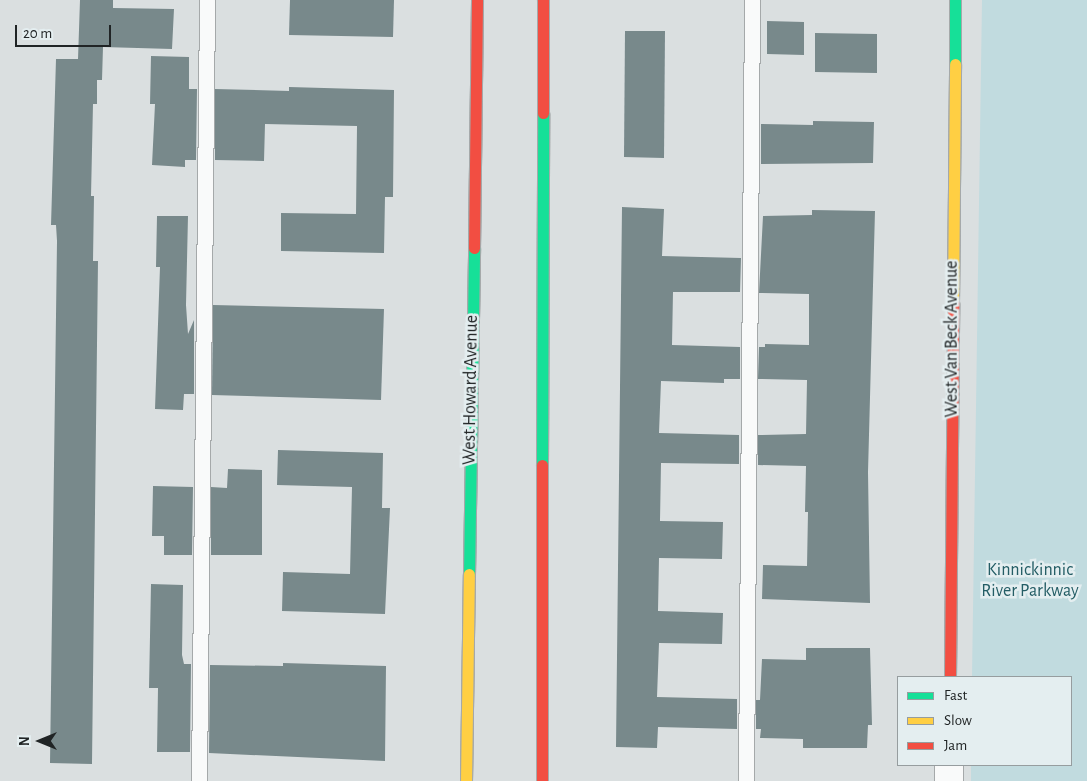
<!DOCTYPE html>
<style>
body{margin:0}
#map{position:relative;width:1087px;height:781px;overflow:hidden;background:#dadfe0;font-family:"Alegreya Sans",sans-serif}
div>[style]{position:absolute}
.green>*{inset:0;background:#c1dbdf}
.building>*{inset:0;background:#78898b}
.roads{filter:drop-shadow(1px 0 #a5a9aa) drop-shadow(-1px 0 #a5a9aa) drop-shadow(0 1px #a5a9aa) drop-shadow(0 -1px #a5a9aa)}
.lane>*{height:15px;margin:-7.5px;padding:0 7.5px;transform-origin:7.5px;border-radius:7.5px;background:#f9fafa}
.street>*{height:28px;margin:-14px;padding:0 14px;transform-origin:14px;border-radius:14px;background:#f9fafa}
.fast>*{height:11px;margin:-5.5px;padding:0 5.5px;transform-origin:5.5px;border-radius:5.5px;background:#16e098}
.slow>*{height:11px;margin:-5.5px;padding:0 5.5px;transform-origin:5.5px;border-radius:5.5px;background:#ffcf43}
.jam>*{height:11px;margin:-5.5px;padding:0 5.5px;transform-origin:5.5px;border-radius:5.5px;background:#f24e42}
span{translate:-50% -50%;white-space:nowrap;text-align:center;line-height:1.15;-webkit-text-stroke:5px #e4eef0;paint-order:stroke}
.street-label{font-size:18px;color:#202425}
.park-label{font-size:18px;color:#245d65}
.legend{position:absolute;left:897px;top:676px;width:175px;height:90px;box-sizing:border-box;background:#e4eef0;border:1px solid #969d9f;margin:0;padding:6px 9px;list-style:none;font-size:15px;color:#202425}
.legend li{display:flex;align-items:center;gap:10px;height:25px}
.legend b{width:25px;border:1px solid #969d9f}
.north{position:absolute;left:15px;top:716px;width:50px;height:50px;-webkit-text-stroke:4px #e4eef0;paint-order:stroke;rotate:270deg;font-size:14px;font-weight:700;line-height:20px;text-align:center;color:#202425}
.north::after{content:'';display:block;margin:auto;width:18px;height:22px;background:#202425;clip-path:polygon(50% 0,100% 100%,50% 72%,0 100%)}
.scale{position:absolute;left:15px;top:25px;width:96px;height:22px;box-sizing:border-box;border:2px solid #202425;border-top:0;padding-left:6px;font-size:15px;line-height:18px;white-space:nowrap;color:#202425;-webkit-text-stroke:4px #e4eef0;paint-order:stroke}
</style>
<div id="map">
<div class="green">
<i style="clip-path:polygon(982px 0,1087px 0,1087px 781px,971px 781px,971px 765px,1071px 765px,1071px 677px,972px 677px)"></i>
</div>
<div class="building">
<i style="clip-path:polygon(80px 0,113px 0,113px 8px,174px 9px,172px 49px,103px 47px,102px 80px,97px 80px,97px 104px,93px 104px,91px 196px,94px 196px,93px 261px,98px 261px,92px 764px,50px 763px,57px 241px,56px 225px,51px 225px,56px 59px,78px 59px)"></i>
<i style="clip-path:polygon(290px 0,394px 0,393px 37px,289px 35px)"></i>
<i style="clip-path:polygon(767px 21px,804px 22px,804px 55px,767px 54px)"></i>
<i style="clip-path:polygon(625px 31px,665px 31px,664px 158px,624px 157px)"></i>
<i style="clip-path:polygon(815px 33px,877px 34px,877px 73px,815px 72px)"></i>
<i style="clip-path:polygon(151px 56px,189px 57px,189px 89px,197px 89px,196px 160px,185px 160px,185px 167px,152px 165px,155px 104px,150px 104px)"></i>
<i style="clip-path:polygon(289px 87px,394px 90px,393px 197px,385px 197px,384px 253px,281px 251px,281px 213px,356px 214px,357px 126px,265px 124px,264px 161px,215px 160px,215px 89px,289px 91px)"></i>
<i style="clip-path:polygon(813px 121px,874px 122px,873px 163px,761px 164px,761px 124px,813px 125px)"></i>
<i style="clip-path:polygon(622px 207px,664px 209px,662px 256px,741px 258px,740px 292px,673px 292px,672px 345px,740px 347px,740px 379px,724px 379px,724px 383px,661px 381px,659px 433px,739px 435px,739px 464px,661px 463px,660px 521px,723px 522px,722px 559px,659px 558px,658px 611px,723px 613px,722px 644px,659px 643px,657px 697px,737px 699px,737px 729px,658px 727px,657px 748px,616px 747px)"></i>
<i style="clip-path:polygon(812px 210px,875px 211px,868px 472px,870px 603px,762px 599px,763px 565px,807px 566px,808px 512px,805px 512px,806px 466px,758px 465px,758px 435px,806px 434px,807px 380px,758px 379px,759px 347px,765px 347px,765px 344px,809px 345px,809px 294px,759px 293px,763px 216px,812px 215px)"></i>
<i style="clip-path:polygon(157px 216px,188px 216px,186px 305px,188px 334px,194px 320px,194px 394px,184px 394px,183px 410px,155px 409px,160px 267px,156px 267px)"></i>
<i style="clip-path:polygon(213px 305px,384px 309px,381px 400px,212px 395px)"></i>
<i style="clip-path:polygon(278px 450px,383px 453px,382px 508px,390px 508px,385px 614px,282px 611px,283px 572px,350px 574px,352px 487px,277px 485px)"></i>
<i style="clip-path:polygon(228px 469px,262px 470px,262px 555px,211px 555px,211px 487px,227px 488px)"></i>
<i style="clip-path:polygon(153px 486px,193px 487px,192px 555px,164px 555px,164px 536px,152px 536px)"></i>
<i style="clip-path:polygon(151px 584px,183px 585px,182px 655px,184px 664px,191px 664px,190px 752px,157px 752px,158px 688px,149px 688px)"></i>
<i style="clip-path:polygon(806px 648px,870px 648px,872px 725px,868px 725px,867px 748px,803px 748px,803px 739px,760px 738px,761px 729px,756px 729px,756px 700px,760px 700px,762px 659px,806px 660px)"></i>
<i style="clip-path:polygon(283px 663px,386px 666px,385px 761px,209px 753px,210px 665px,283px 666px)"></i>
</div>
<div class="roads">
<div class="lane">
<i style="left:199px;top:781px;width:781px;rotate:-89.41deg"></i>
<i style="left:746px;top:781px;width:781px;rotate:-89.56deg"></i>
</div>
<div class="street">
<i style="left:949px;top:781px;width:16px;rotate:-90deg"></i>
</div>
<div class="fast">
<i style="left:955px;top:64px;width:64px;rotate:-90deg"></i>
<i style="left:542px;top:465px;width:352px;rotate:-89.8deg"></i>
<i style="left:469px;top:574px;width:326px;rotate:-89.1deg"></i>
</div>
<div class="slow">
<i style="left:953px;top:303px;width:239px;rotate:-89.5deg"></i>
<i style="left:466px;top:781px;width:207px;rotate:-89.2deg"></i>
</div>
<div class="jam">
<i style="left:543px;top:113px;width:113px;rotate:-90deg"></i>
<i style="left:474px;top:248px;width:248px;rotate:-89.3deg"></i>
<i style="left:950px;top:677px;width:374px;rotate:-89.5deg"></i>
<i style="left:542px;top:781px;width:316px;rotate:-90deg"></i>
</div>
</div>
<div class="street-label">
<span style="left:952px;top:339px;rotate:-90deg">West Van Beck Avenue</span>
<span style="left:471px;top:390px;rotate:-89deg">West Howard Avenue</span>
</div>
<div class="park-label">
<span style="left:1030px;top:581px">Kinnickinnic<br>River Parkway</span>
</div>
<ul class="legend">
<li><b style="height:6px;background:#16e098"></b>Fast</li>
<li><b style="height:6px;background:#ffcf43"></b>Slow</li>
<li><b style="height:6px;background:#f24e42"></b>Jam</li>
</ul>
<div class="north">N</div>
<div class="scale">20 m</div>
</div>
